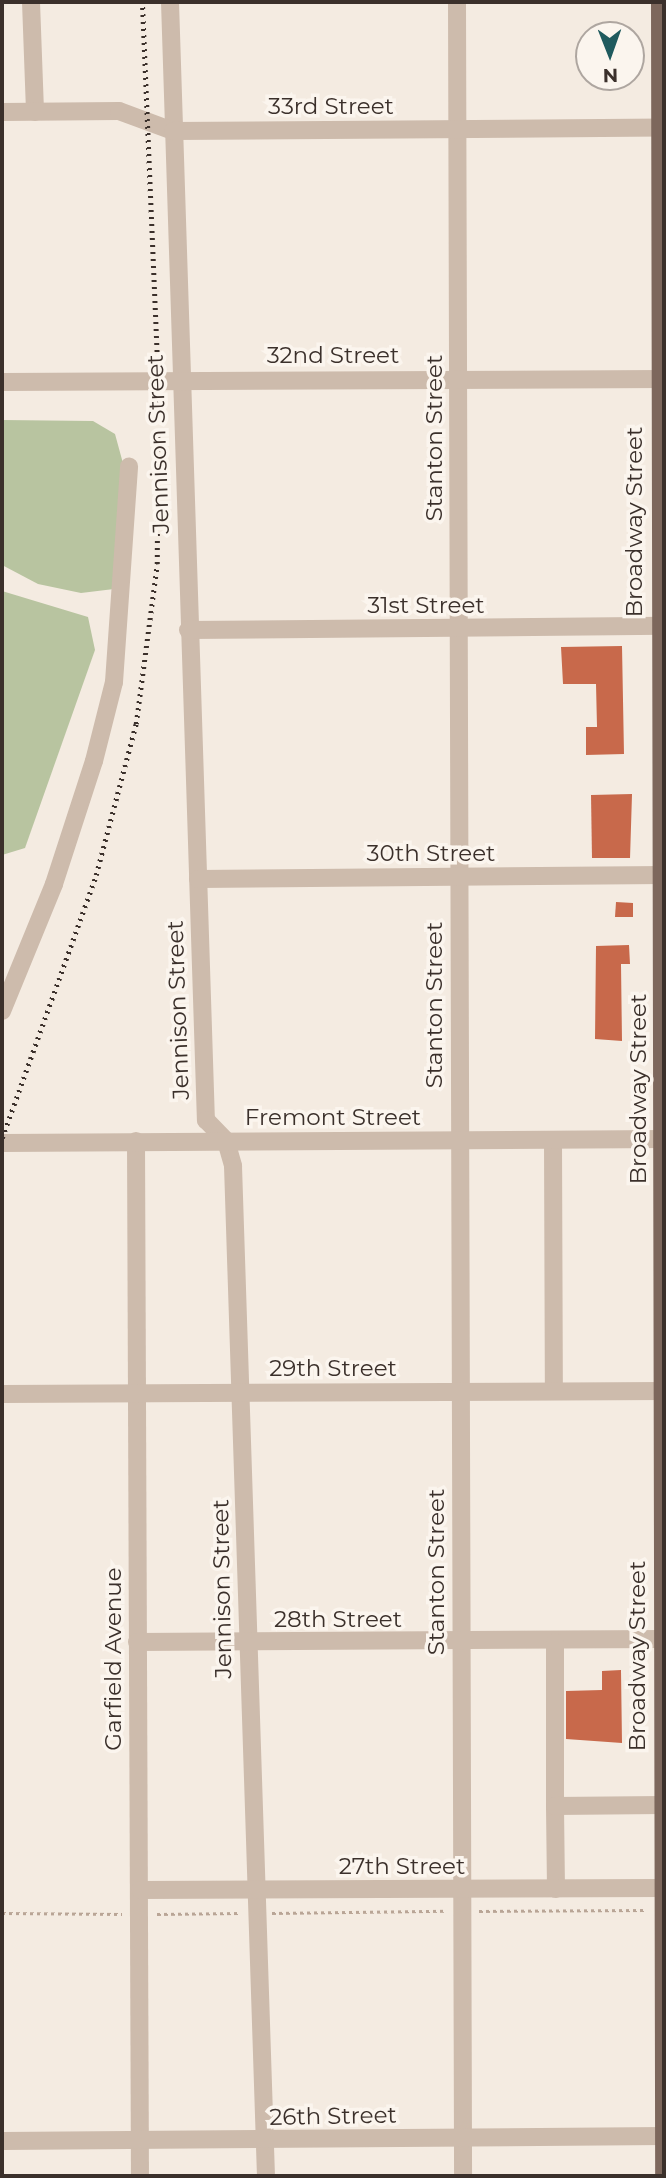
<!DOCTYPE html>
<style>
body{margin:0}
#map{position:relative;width:666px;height:2178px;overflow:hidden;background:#f4ebe1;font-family:Montserrat,sans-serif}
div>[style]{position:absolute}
.green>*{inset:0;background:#b8c4a0}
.building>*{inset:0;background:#c8694b}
.path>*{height:2.5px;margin-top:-1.25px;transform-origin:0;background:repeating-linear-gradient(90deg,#b9a596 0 3.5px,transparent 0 7px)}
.minor>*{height:18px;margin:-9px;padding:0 9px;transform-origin:9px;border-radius:9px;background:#cdbbac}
.major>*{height:18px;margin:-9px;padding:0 9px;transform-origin:9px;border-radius:9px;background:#7d675c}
.rail>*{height:4.5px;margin-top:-2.25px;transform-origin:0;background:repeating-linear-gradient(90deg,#3b302b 0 2px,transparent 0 7px)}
span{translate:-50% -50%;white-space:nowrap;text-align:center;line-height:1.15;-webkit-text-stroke:7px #fbf5ee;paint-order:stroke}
.street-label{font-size:23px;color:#3b302b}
.frame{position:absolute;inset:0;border:4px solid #3b302b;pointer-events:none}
.north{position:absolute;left:575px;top:21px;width:70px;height:70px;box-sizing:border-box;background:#fbf5ee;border:2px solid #aea6a0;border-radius:50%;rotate:179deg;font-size:19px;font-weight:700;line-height:28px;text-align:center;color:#3b302b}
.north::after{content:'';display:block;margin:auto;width:24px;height:32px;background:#1f5a5e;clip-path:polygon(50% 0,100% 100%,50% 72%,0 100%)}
</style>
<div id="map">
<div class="green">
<i style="clip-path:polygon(2px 420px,93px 421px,115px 434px,124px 467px,114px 589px,81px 593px,38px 584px,2px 565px)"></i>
<i style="clip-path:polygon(2px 591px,88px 617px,95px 650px,25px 848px,2px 855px)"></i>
</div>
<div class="building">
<i style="clip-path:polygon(622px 646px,624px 754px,586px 755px,586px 727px,597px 727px,596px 684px,563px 684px,561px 647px)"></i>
<i style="clip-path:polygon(632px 794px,630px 858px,592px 858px,591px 795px)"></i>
<i style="clip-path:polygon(616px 902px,633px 903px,633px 917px,615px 917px)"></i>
<i style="clip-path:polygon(629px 945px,630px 964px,621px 964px,622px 1041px,595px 1039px,596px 946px)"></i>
<i style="clip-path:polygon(621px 1670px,622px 1743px,566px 1739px,566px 1691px,602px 1690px,602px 1671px)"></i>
</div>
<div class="path">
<i style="left:479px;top:1911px;width:168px;rotate:-0.3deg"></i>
<i style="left:2px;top:1913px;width:120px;rotate:0.5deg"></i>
<i style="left:272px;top:1913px;width:175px;rotate:-0.7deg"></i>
<i style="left:157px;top:1914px;width:84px;rotate:-0.7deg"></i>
</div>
<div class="minor">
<i style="left:31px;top:2px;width:110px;rotate:87.9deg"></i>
<i style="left:170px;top:2px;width:1119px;rotate:88.16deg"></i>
<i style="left:206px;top:1120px;width:29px;rotate:46deg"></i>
<i style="left:226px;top:1141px;width:26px;rotate:74deg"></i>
<i style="left:233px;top:1166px;width:1011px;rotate:88.13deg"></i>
<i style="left:457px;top:2px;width:2174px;rotate:89.84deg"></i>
<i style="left:2px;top:112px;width:117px;rotate:-0.5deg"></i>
<i style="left:119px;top:111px;width:58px;rotate:20.3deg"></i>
<i style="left:173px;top:131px;width:491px;rotate:-0.4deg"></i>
<i style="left:2px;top:382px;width:662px;rotate:-0.26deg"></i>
<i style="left:188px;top:630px;width:476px;rotate:-0.5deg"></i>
<i style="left:198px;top:879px;width:466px;rotate:-0.5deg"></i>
<i style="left:2px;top:1011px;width:137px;rotate:-67.7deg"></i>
<i style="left:54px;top:884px;width:129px;rotate:-72deg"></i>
<i style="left:94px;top:761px;width:81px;rotate:-75.8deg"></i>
<i style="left:114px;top:682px;width:216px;rotate:-86deg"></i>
<i style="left:136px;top:1141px;width:1035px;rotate:89.78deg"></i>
<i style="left:553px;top:1141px;width:250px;rotate:89.8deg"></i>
<i style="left:2px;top:1143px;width:662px;rotate:-0.35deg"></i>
<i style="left:2px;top:1394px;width:662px;rotate:-0.26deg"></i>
<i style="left:137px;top:1642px;width:527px;rotate:-0.33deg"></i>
<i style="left:555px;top:1642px;width:164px;rotate:90deg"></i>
<i style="left:556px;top:1889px;width:83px;rotate:-90.7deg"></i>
<i style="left:555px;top:1806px;width:107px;rotate:-0.5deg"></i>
<i style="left:140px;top:1890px;width:524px;rotate:-0.22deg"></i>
<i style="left:2px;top:2141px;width:662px;rotate:-0.43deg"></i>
</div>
<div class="major">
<i style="left:660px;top:2px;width:2174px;rotate:89.89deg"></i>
</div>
<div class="rail">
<i style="left:2px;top:1138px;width:279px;rotate:-70.3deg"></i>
<i style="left:96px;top:875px;width:156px;rotate:-75.2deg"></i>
<i style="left:136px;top:724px;width:161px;rotate:-82.5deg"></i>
<i style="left:157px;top:564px;width:184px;rotate:-89.7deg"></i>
<i style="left:158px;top:380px;width:378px;rotate:-92.4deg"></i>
</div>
<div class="street-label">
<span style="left:331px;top:106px">33rd Street</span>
<span style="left:333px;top:355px">32nd Street</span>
<span style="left:434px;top:438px;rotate:-90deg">Stanton Street</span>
<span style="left:158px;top:444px;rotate:-92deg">Jennison Street</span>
<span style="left:634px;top:522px;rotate:-90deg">Broadway Street</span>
<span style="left:426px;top:605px">31st Street</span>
<span style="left:431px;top:853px">30th Street</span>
<span style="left:434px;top:1005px;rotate:-90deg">Stanton Street</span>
<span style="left:178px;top:1010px;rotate:-92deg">Jennison Street</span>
<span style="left:638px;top:1089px;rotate:-90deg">Broadway Street</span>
<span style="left:333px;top:1117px">Fremont Street</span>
<span style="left:333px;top:1368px">29th Street</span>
<span style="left:436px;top:1572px;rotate:-90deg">Stanton Street</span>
<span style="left:222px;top:1589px;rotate:-91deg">Jennison Street</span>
<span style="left:338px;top:1619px">28th Street</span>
<span style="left:637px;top:1656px;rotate:-90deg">Broadway Street</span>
<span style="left:113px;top:1659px;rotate:-90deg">Garfield Avenue</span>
<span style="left:402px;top:1866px">27th Street</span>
<span style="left:333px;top:2116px;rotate:-1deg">26th Street</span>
</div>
<div class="frame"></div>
<div class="north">N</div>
</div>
